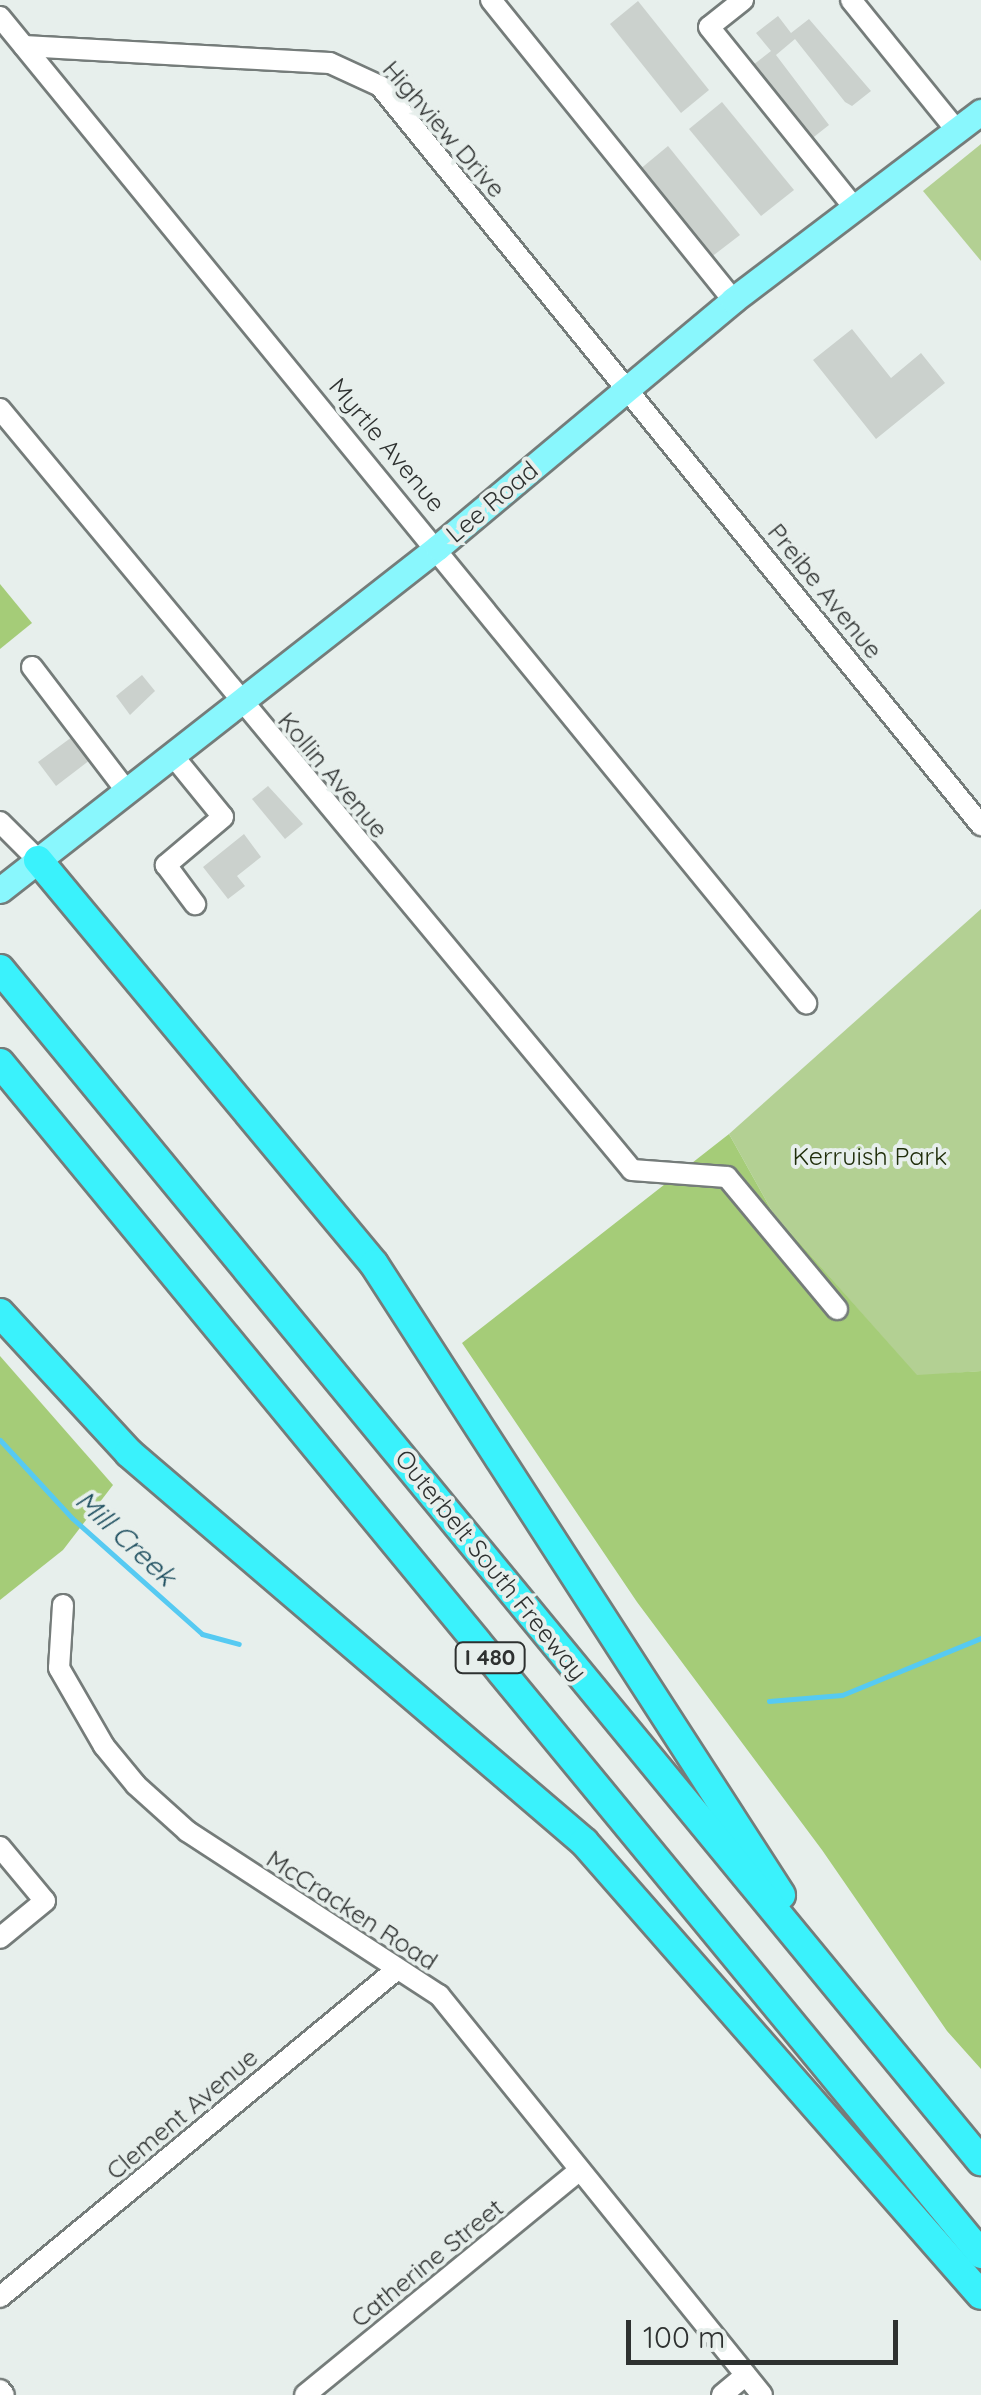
<!DOCTYPE html>
<style>
body{margin:0}
#map{position:relative;width:981px;height:2395px;overflow:hidden;background:#e7efec;font-family:Quicksand,sans-serif}
div>[style]{position:absolute}
.green>*{inset:0;background:#b3d093}
.forest>*{inset:0;background:#a5cc78}
.stream>*{height:5px;margin:-2.5px;padding:0 2.5px;transform-origin:2.5px;border-radius:2.5px;background:#56caf2}
.building>*{inset:0;background:#cbd1cd}
.roads{filter:drop-shadow(2px 0 #757c7a) drop-shadow(-2px 0 #757c7a) drop-shadow(0 2px #757c7a) drop-shadow(0 -2px #757c7a)}
.minor>*{height:20px;margin:-10px;padding:0 10px;transform-origin:10px;border-radius:10px;background:#fff}
.major>*{height:25px;margin:-12.5px;padding:0 12.5px;transform-origin:12.5px;border-radius:12.5px;background:#89f7fd}
.highway>*{height:28px;margin:-14px;padding:0 14px;transform-origin:14px;border-radius:14px;background:#3af2fc}
span{translate:-50% -50%;white-space:nowrap;text-align:center;line-height:1.15;-webkit-text-stroke:8px #e7efec;paint-order:stroke}
.shield-label span{padding:2px 8px;background:#e7efec;border:2px solid;border-radius:8px;-webkit-text-stroke-width:0}
.shield-label{font-size:22px;color:#2e3130;font-weight:700}
.street-label{font-size:25px;color:#2e3130}
.park-label{font-size:25px;color:#202e0b}
.water-label{font-size:28px;color:#1c4d5e;font-style:italic}
.scale{position:absolute;left:626px;top:2320px;width:272px;height:45px;box-sizing:border-box;border:5px solid #2e3130;border-top:0;padding-left:12px;font-size:30px;line-height:35px;white-space:nowrap;color:#2e3130;-webkit-text-stroke:8px #e7efec;paint-order:stroke}
</style>
<div id="map">
<div class="green">
<i style="clip-path:polygon(981px 144px,981px 261px,923px 191px)"></i>
<i style="clip-path:polygon(981px 909px,981px 1371px,917px 1376px,773px 1213px,729px 1134px)"></i>
</div>
<div class="forest">
<i style="clip-path:polygon(0 584px,32px 623px,0 649px)"></i>
<i style="clip-path:polygon(729px 1134px,773px 1213px,917px 1375px,981px 1371px,981px 2069px,947px 2031px,822px 1850px,637px 1602px,462px 1343px)"></i>
<i style="clip-path:polygon(0 1356px,113px 1485px,63px 1550px,0 1600px)"></i>
</div>
<div class="stream">
<i style="left:0;top:1440px;width:106px;rotate:47.3deg"></i>
<i style="left:72px;top:1518px;width:174px;rotate:41.7deg"></i>
<i style="left:202px;top:1634px;width:38px;rotate:15deg"></i>
<i style="left:769px;top:1701px;width:73px;rotate:-4.7deg"></i>
<i style="left:842px;top:1695px;width:150px;rotate:-22.3deg"></i>
</div>
<div class="building">
<i style="clip-path:polygon(638px 1px,709px 90px,681px 113px,610px 24px)"></i>
<i style="clip-path:polygon(778px 16px,791px 33px,809px 19px,871px 91px,852px 106px,845px 102px,795px 39px,776px 55px,829px 125px,810px 140px,753px 65px,771px 51px,756px 33px)"></i>
<i style="clip-path:polygon(722px 102px,794px 190px,761px 216px,689px 129px)"></i>
<i style="clip-path:polygon(668px 146px,740px 235px,710px 258px,639px 170px)"></i>
<i style="clip-path:polygon(852px 329px,891px 378px,921px 353px,945px 383px,876px 439px,813px 360px)"></i>
<i style="clip-path:polygon(142px 675px,155px 691px,130px 715px,116px 696px)"></i>
<i style="clip-path:polygon(72px 737px,90px 760px,56px 786px,38px 762px)"></i>
<i style="clip-path:polygon(268px 786px,303px 824px,285px 839px,252px 799px)"></i>
<i style="clip-path:polygon(244px 834px,261px 857px,237px 876px,245px 886px,228px 899px,203px 867px)"></i>
</div>
<div class="roads">
<div class="minor">
<i style="left:491px;top:0;width:385px;rotate:51.1deg"></i>
<i style="left:743px;top:0;width:43px;rotate:141.5deg"></i>
<i style="left:709px;top:27px;width:230px;rotate:51.2deg"></i>
<i style="left:851px;top:0;width:169px;rotate:51deg"></i>
<i style="left:0;top:17px;width:1274px;rotate:50.74deg"></i>
<i style="left:24px;top:46px;width:306px;rotate:3.2deg"></i>
<i style="left:330px;top:63px;width:55px;rotate:24.7deg"></i>
<i style="left:380px;top:86px;width:953px;rotate:50.88deg"></i>
<i style="left:0;top:409px;width:989px;rotate:50.29deg"></i>
<i style="left:632px;top:1170px;width:95px;rotate:4.2deg"></i>
<i style="left:727px;top:1177px;width:172px;rotate:50.2deg"></i>
<i style="left:32px;top:667px;width:158px;rotate:52.7deg"></i>
<i style="left:174px;top:757px;width:77px;rotate:50.8deg"></i>
<i style="left:223px;top:817px;width:75px;rotate:139.9deg"></i>
<i style="left:166px;top:865px;width:49px;rotate:53.4deg"></i>
<i style="left:0;top:822px;width:54px;rotate:45deg"></i>
<i style="left:63px;top:1605px;width:63px;rotate:93.6deg"></i>
<i style="left:59px;top:1668px;width:90px;rotate:60deg"></i>
<i style="left:104px;top:1746px;width:50px;rotate:50.6deg"></i>
<i style="left:136px;top:1785px;width:69px;rotate:42deg"></i>
<i style="left:187px;top:1831px;width:301px;rotate:33.1deg"></i>
<i style="left:439px;top:1995px;width:514px;rotate:51.08deg"></i>
<i style="left:0;top:1847px;width:70px;rotate:50.2deg"></i>
<i style="left:45px;top:1901px;width:58px;rotate:140.6deg"></i>
<i style="left:0;top:2297px;width:514px;rotate:-39.55deg"></i>
<i style="left:0;top:2390px;width:6px;rotate:51deg"></i>
<i style="left:305px;top:2395px;width:355px;rotate:-39.3deg"></i>
<i style="left:722px;top:2395px;width:31px;rotate:-40deg"></i>
</div>
<div class="major">
<i style="left:0;top:890px;width:556px;rotate:-38.06deg"></i>
<i style="left:438px;top:547px;width:385px;rotate:-39.9deg"></i>
<i style="left:733px;top:300px;width:311px;rotate:-37.2deg"></i>
</div>
<div class="highway">
<i style="left:38px;top:860px;width:525px;rotate:50.25deg"></i>
<i style="left:374px;top:1264px;width:751px;rotate:57.18deg"></i>
<i style="left:0;top:969px;width:1544px;rotate:50.55deg"></i>
<i style="left:0;top:1063px;width:1543px;rotate:50.52deg"></i>
<i style="left:0;top:1313px;width:190px;rotate:47.3deg"></i>
<i style="left:129px;top:1453px;width:599px;rotate:40.53deg"></i>
<i style="left:584px;top:1842px;width:602px;rotate:48.77deg"></i>
</div>
</div>
<div class="shield-label">
<span style="left:490px;top:1658px">I 480</span>
</div>
<div class="street-label">
<span style="left:444px;top:129px;rotate:49deg">Highview Drive</span>
<span style="left:387px;top:445px;rotate:50deg">Myrtle Avenue</span>
<span style="left:492px;top:502px;rotate:-40deg">Lee Road</span>
<span style="left:825px;top:591px;rotate:51deg">Preibe Avenue</span>
<span style="left:333px;top:775px;rotate:50deg">Kollin Avenue</span>
<span style="left:491px;top:1565px;rotate:51deg">Outerbelt South Freeway</span>
<span style="left:352px;top:1910px;rotate:33deg">McCracken Road</span>
<span style="left:182px;top:2114px;rotate:-40deg">Clement Avenue</span>
<span style="left:427px;top:2263px;rotate:-39deg">Catherine Street</span>
</div>
<div class="park-label">
<span style="left:870px;top:1156px">Kerruish Park</span>
</div>
<div class="water-label">
<span style="left:126px;top:1538px;rotate:43deg">Mill Creek</span>
</div>
<div class="scale">100 m</div>
</div>
